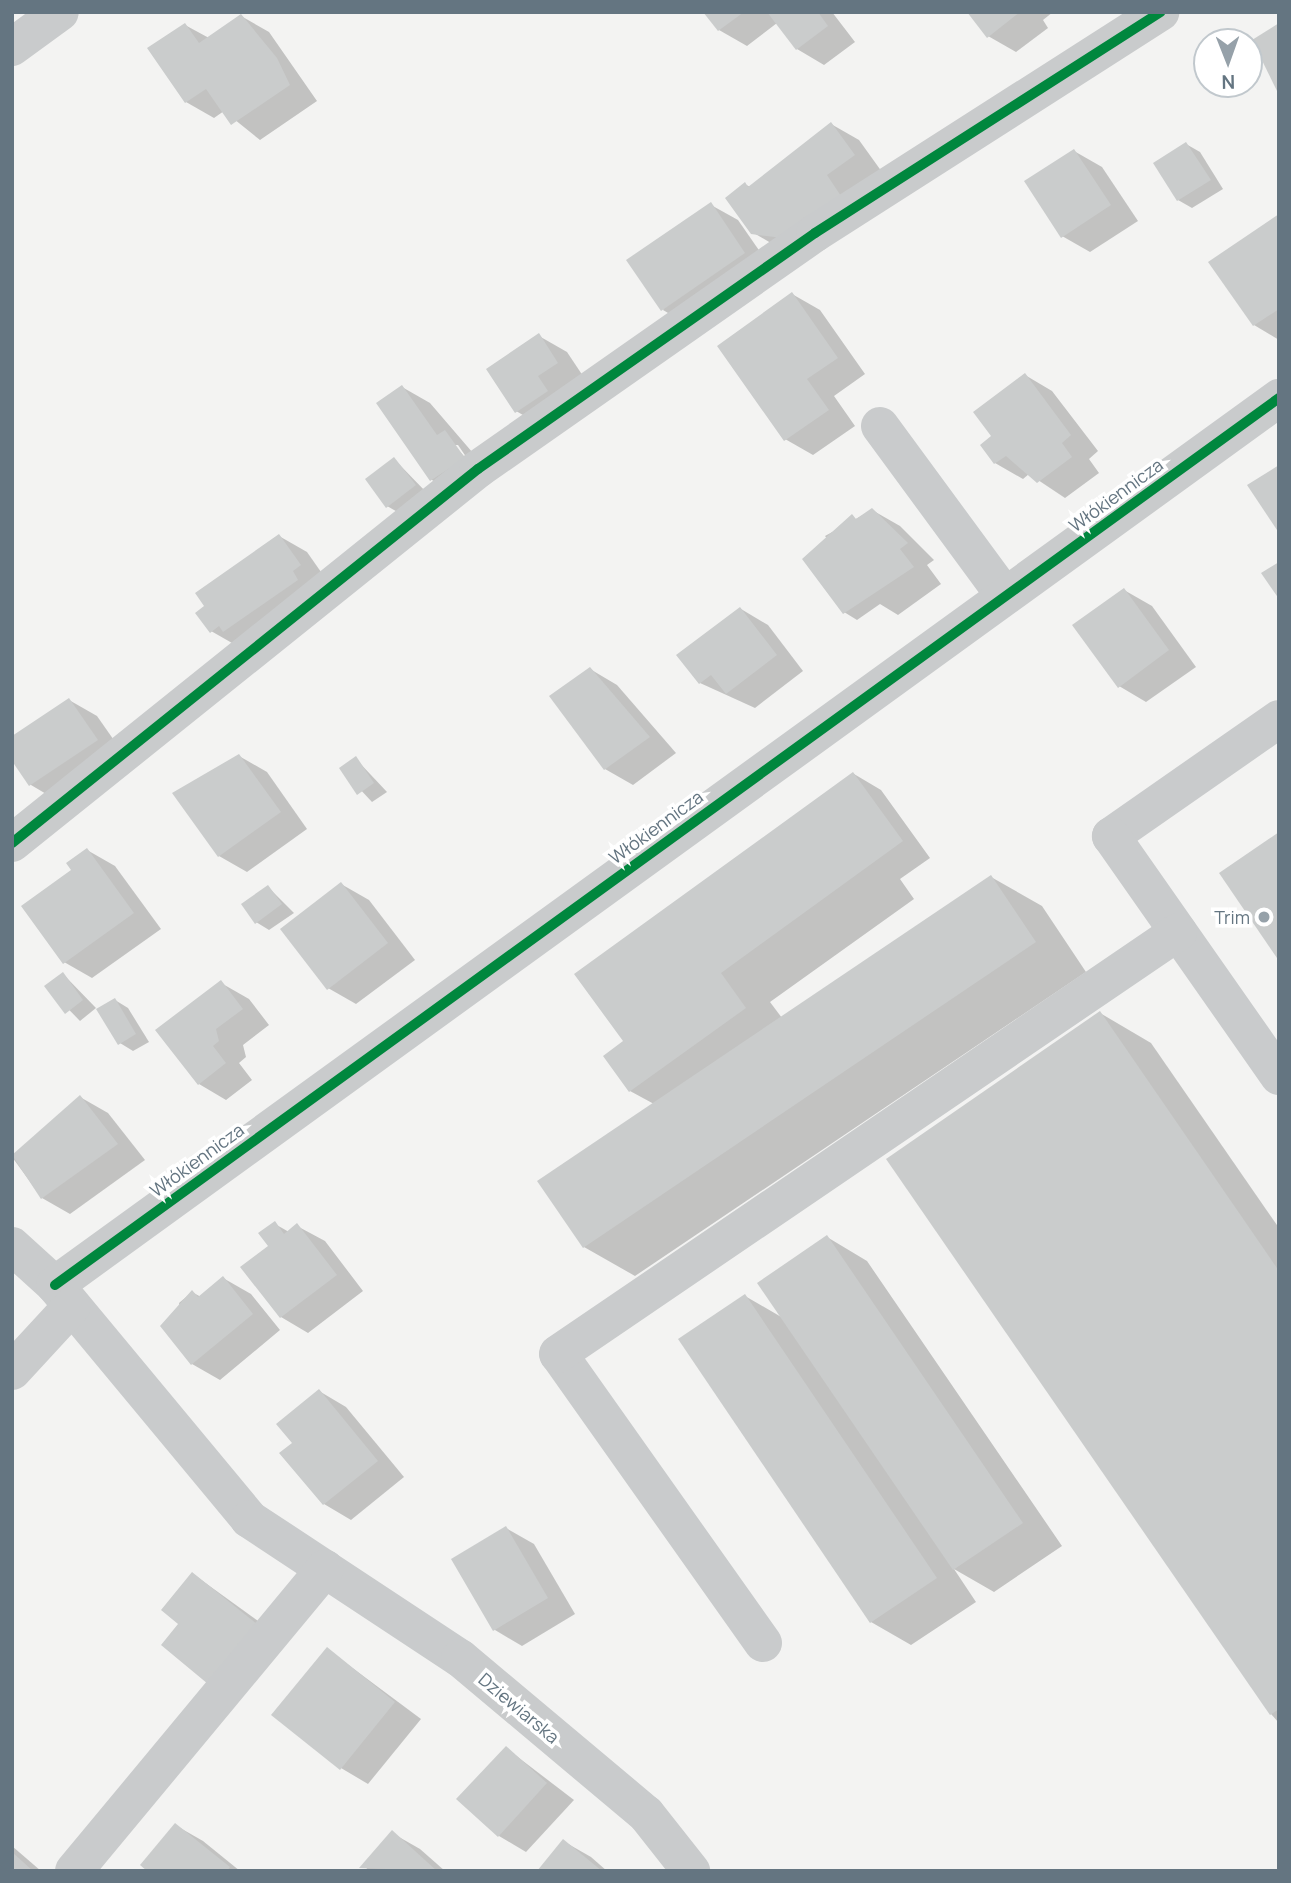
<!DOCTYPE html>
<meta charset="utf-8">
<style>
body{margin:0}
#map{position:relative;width:1291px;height:1883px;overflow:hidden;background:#f3f3f2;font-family:Manrope,sans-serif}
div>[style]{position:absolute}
.shadow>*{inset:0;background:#0003}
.building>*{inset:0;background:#cacccc}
.minor>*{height:38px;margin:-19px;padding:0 19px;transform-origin:19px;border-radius:19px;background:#c9cbcc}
.cycleway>*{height:10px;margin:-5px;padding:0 5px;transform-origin:5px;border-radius:5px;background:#00873e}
.dots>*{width:19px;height:19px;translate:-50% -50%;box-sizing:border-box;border:4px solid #fff;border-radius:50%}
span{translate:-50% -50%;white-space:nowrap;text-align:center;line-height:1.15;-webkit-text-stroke:7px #fff;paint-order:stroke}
.street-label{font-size:18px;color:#647581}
.poi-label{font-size:18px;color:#647581}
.right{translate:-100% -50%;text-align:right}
.frame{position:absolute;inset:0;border:14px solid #647581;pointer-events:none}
.north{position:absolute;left:1193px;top:28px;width:70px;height:70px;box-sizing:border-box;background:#fff;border:2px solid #c1c8cd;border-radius:50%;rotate:179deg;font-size:19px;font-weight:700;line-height:28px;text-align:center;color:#647581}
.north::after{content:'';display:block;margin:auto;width:24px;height:32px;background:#96a1a9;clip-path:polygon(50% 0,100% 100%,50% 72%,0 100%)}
</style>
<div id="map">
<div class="shadow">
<i style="clip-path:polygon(706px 12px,832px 12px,855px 42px,824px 65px,797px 49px,777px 23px,747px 46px,719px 30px)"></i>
<i style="clip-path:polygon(970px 12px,1053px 12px,1043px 20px,1048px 28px,1016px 52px,988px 36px)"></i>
<i style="clip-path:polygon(241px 16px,269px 32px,317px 101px,260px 140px,224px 111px,214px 118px,186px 102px,185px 25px,209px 38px)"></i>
<i style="clip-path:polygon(831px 124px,859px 140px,882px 172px,781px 249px,752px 232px,745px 184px,750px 187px)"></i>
<i style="clip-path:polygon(1186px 144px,1200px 152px,1223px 189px,1192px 208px,1178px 200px)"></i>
<i style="clip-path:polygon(1074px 151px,1102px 167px,1138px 221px,1090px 252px,1062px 236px)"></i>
<i style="clip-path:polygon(711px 205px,738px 220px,772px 269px,690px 326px,663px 310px)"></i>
<i style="clip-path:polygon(1279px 216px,1279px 340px,1254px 325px)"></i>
<i style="clip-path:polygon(792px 294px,820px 310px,865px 374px,834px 396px,855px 426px,813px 455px,785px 439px)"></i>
<i style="clip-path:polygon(539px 336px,567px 352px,585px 379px,544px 427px,516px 411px)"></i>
<i style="clip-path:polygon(1025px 375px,1052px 391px,1098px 451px,1089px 459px,1099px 473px,1065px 498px,1029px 474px,1023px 479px,995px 463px,994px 437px)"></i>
<i style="clip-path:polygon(evenodd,402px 387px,430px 403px,491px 474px,459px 496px,432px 480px,378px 403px,402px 387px,454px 445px,458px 445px,471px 464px,454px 445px)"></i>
<i style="clip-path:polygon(394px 459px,428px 494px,401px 514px,387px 506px)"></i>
<i style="clip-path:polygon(872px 510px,900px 526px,934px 560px,927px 565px,941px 584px,898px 615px,880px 604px,857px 620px,844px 612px,835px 549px,825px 536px)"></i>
<i style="clip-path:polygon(279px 536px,307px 552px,328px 582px,239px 647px,211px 631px)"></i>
<i style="clip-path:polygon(1124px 590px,1152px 606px,1196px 667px,1146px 702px,1119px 686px)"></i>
<i style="clip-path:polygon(741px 609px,768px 625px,803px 671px,755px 708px,700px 683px)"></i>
<i style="clip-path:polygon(590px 669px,617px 685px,676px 753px,633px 785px,605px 769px)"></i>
<i style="clip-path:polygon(69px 700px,97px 716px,125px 756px,58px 801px,31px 785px,12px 758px)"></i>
<i style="clip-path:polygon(239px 756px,267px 772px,307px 829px,247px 872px,219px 856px,175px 794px)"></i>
<i style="clip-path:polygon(356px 759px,387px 792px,372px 802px,341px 769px)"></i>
<i style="clip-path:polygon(854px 774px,881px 790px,930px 858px,900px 879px,914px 899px,770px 1002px,782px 1018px,991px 877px,1042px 906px,1086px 972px,635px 1276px,584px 1247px,654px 1104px,630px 1091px,625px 1042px)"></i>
<i style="clip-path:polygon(87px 850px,115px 866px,161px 929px,92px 978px,64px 962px,74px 870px)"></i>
<i style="clip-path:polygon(341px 884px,369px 900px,415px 960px,356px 1004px,328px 988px)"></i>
<i style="clip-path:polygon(268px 887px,294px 913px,269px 930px,256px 922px)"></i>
<i style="clip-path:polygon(63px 974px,96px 1008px,80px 1021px,46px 986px)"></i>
<i style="clip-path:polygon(221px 983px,249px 999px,269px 1025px,243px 1045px,246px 1057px,239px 1063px,252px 1080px,226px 1100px,199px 1084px)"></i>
<i style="clip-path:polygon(115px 1000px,128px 1008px,149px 1042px,133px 1051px,120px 1043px)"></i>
<i style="clip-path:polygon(1100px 1013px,1151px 1043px,1279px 1228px,1279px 1723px,1271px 1714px)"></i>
<i style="clip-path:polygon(80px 1097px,108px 1113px,145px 1160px,70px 1214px,42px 1198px,12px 1157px)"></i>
<i style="clip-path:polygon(275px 1224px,289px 1232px,297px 1226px,325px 1241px,363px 1291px,308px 1333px,281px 1317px,271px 1246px)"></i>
<i style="clip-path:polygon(827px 1237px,867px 1261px,1062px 1546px,994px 1592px,954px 1569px,976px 1602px,911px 1645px,871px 1622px,745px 1296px,783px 1318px)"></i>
<i style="clip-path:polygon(223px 1278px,251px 1294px,280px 1330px,220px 1380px,192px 1364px,179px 1303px,192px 1292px,201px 1297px)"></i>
<i style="clip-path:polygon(319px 1391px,346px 1407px,404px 1477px,351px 1520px,324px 1504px,294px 1443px)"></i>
<i style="clip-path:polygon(506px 1528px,534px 1544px,575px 1614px,522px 1646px,495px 1630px)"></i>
<i style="clip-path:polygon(193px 1574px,258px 1621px,208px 1681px,180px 1624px)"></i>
<i style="clip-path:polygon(327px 1649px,421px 1719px,368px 1784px,341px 1768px)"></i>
<i style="clip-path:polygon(506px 1748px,574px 1800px,526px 1852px,499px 1836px)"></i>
<i style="clip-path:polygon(175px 1825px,203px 1841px,240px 1871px,149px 1871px)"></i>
<i style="clip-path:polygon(392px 1833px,420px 1849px,445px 1871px,365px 1871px)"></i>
<i style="clip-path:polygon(563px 1841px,591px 1857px,607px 1871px,540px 1871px)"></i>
<i style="clip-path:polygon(12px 1846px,41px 1871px,12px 1871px)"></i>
</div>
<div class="building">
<i style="clip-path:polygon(703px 12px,744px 12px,718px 31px)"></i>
<i style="clip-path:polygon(767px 12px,818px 12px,828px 26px,796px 50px)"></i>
<i style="clip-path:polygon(967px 12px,1020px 12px,987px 38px)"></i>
<i style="clip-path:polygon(241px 14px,277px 58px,290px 85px,231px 125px,206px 89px,185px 103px,147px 48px,185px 23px,199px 43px)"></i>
<i style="clip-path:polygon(1279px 23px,1279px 95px,1252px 40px)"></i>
<i style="clip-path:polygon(831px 122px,855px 155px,827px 175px,841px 196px,783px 238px,751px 234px,725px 198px,745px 182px,748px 187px)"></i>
<i style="clip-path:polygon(1186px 142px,1211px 180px,1177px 201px,1153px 163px)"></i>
<i style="clip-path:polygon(1074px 149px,1111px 205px,1061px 238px,1024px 181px)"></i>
<i style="clip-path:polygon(711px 202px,745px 253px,661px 311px,626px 260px)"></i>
<i style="clip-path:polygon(1279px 214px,1279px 309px,1253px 326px,1208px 262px)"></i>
<i style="clip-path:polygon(792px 292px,838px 358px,807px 379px,829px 410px,784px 441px,717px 346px)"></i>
<i style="clip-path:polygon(539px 333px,558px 363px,538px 376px,548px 391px,515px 413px,486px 369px)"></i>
<i style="clip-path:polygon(1025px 373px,1071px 435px,1062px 443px,1072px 457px,1037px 483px,1006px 456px,994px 464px,980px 445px,991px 436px,973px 412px)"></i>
<i style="clip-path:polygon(402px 385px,437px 435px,445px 430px,465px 458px,430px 481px,376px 403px)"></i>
<i style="clip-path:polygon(394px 457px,416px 485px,386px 508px,365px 479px)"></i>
<i style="clip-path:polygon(1279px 465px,1279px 533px,1247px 485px)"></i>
<i style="clip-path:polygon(872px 508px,908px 543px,900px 549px,914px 567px,843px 614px,802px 559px,852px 514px,856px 519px)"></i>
<i style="clip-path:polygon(279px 534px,301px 565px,293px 571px,298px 580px,223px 632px,219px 626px,210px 633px,195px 613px,204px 606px,195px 593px)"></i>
<i style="clip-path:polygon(1279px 562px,1279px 599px,1261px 573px)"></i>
<i style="clip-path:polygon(1124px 588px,1169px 650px,1118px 688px,1072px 625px)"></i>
<i style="clip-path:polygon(740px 607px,777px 655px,726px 694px,711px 675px,699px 684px,676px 655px)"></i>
<i style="clip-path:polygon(590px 667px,650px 737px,604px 770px,549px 696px)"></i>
<i style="clip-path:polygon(69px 698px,98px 740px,29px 786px,12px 761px,12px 736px)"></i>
<i style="clip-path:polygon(239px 754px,281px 812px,218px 857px,172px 793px)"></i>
<i style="clip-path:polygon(356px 756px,374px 783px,357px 795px,339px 768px)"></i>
<i style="clip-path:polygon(853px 772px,903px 841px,721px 973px,746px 1008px,629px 1092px,603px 1056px,623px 1041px,574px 974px)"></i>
<i style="clip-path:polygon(1279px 832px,1279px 961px,1219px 873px)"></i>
<i style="clip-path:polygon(87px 848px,134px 913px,63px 964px,21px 906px,71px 870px,66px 863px)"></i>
<i style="clip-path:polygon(991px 875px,1036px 942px,583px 1248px,537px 1181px)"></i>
<i style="clip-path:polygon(341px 882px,388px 943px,327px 990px,280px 929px)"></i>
<i style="clip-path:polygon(268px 885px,282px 904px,255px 924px,241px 904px)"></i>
<i style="clip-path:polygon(63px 972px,83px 1000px,65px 1014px,44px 986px)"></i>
<i style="clip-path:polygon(221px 980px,243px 1009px,216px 1029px,219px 1041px,213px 1046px,226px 1063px,198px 1085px,155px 1030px)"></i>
<i style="clip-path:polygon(115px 998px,136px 1034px,118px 1045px,96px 1009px)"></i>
<i style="clip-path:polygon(1100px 1011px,1279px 1271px,1279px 1709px,1270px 1715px,886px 1159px)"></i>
<i style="clip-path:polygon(80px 1095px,118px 1144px,41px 1199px,12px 1155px)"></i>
<i style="clip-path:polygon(275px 1221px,284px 1234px,297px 1223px,337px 1275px,280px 1318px,240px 1267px,268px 1246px,258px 1233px)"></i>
<i style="clip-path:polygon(827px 1235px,1023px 1523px,953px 1570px,757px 1283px)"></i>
<i style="clip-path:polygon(223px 1276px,253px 1314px,191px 1365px,160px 1326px,192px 1290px,198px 1297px)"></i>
<i style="clip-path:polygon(745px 1294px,937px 1578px,870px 1623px,678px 1339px)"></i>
<i style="clip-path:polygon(319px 1389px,378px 1461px,323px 1505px,279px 1453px,292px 1443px,276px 1424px)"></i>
<i style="clip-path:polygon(506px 1526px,548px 1598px,493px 1631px,451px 1559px)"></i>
<i style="clip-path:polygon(192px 1572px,257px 1624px,208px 1684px,161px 1645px,178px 1624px,161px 1610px)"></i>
<i style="clip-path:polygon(327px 1647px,395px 1702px,340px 1770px,271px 1715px)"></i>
<i style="clip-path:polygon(506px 1746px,547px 1783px,498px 1837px,456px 1799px)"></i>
<i style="clip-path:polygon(175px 1823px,230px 1867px,227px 1871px,147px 1871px,140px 1865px)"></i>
<i style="clip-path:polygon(392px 1830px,437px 1871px,359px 1868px)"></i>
<i style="clip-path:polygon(563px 1839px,602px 1871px,537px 1871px)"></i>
<i style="clip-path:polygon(12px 1852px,33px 1871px,12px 1871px)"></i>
</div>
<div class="minor">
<i style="left:12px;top:47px;width:59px;rotate:-36.1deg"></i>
<i style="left:880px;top:426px;width:211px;rotate:53.7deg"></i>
<i style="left:1279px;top:719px;width:205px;rotate:145.1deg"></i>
<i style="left:1111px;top:836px;width:293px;rotate:55deg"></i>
<i style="left:12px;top:843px;width:598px;rotate:-38.75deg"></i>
<i style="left:478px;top:469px;width:411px;rotate:-35deg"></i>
<i style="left:815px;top:233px;width:410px;rotate:-32.6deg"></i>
<i style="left:12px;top:1246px;width:58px;rotate:42.2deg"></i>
<i style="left:55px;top:1285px;width:304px;rotate:50.3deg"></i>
<i style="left:249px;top:1519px;width:253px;rotate:33.4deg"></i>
<i style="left:460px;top:1658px;width:243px;rotate:40deg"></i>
<i style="left:646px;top:1814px;width:73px;rotate:51.7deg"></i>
<i style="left:55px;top:1285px;width:1512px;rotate:-35.93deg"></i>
<i style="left:12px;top:1371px;width:88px;rotate:-47.3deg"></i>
<i style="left:763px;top:1643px;width:354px;rotate:-125.3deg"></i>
<i style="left:558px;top:1354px;width:750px;rotate:-34.24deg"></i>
<i style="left:74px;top:1871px;width:393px;rotate:-50.3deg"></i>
</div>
<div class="cycleway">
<i style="left:12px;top:843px;width:598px;rotate:-38.75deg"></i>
<i style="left:478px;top:469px;width:411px;rotate:-35deg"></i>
<i style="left:815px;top:233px;width:410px;rotate:-32.6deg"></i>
<i style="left:55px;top:1285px;width:1512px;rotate:-35.93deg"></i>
</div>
<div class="dots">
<i style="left:1264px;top:917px;background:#96a1a9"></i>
</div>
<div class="street-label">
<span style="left:1116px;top:495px;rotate:-36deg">Włókiennicza</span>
<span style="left:656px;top:827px;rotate:-36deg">Włókiennicza</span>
<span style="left:197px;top:1160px;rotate:-36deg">Włókiennicza</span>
<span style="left:519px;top:1708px;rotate:40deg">Dziewiarska</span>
</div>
<div class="poi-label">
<span class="right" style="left:1250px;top:917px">Trim</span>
</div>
<div class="frame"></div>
<div class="north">N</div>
</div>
